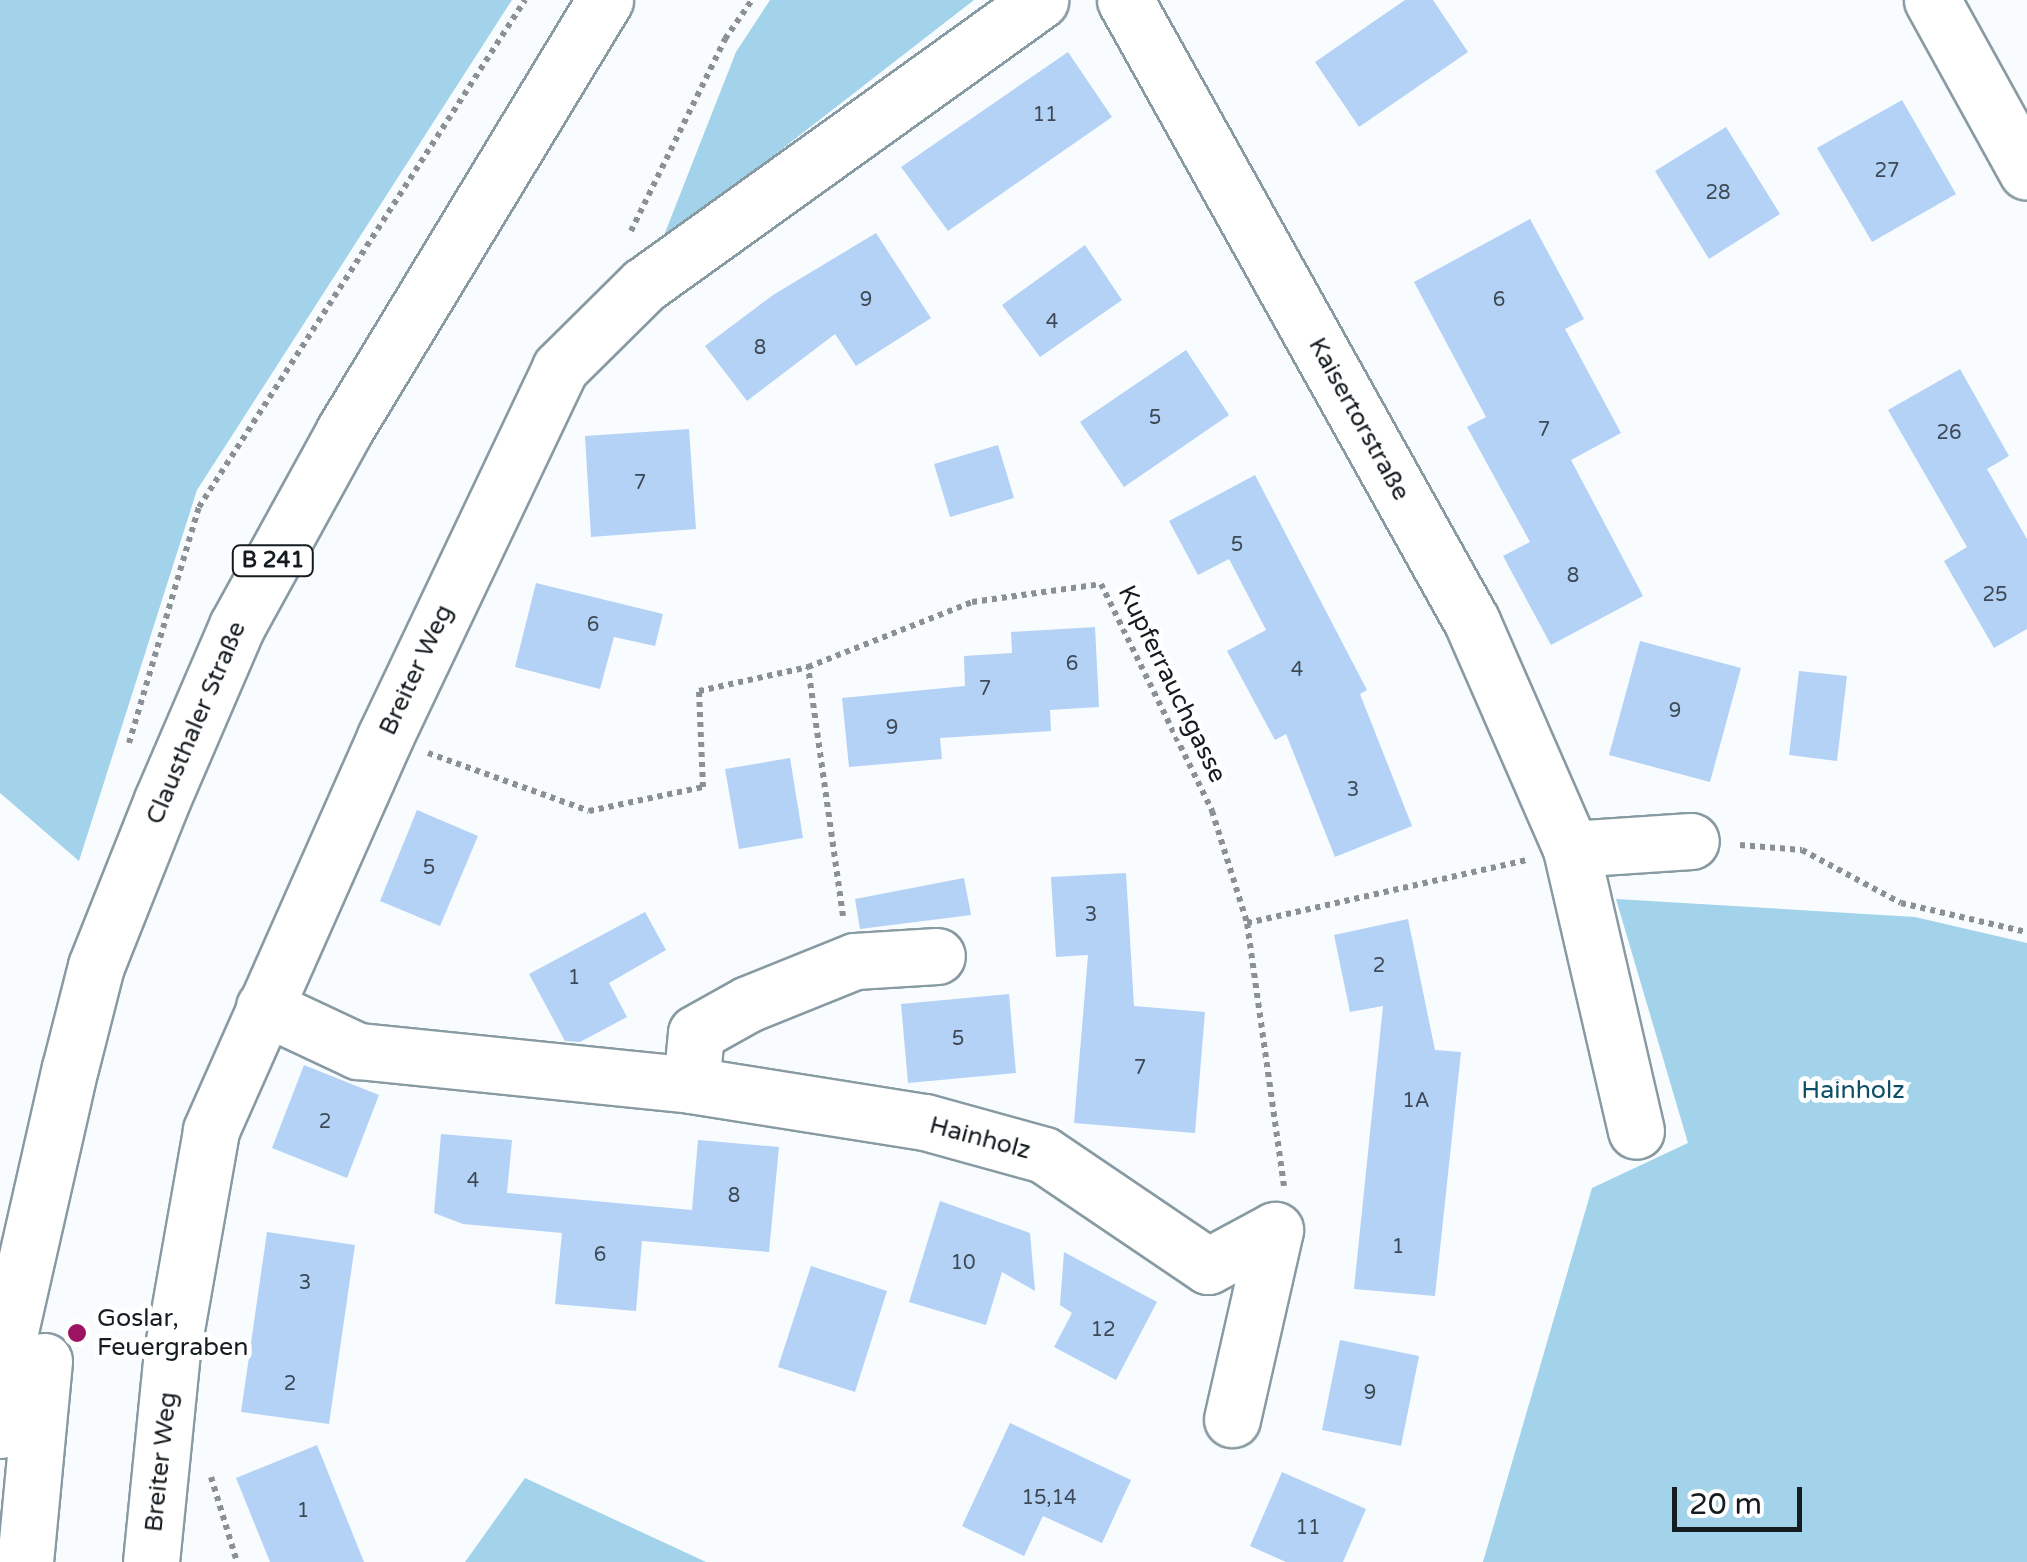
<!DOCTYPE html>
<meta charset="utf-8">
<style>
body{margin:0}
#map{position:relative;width:2027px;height:1562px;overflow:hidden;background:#f8fcfe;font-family:"Varela Round",sans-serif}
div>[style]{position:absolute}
.green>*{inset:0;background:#a2d3ea}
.building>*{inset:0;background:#b4d2f6}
.path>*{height:6px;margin-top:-3px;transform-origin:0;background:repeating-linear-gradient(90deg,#8a9093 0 5px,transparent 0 10px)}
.roads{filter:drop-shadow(2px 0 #889aa2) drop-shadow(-2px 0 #889aa2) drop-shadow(0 2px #889aa2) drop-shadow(0 -2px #889aa2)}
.minor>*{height:55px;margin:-27.5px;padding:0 27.5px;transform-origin:27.5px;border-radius:27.5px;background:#fff}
.major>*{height:55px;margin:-27.5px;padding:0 27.5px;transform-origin:27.5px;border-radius:27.5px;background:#fff}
.dots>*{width:28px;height:28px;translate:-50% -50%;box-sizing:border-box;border:5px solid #fff;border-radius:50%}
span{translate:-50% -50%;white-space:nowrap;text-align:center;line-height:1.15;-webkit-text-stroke:10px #fff;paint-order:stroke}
.number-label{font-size:20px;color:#3d4a56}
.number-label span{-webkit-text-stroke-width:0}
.shield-label span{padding:2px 8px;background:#fff;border:2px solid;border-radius:8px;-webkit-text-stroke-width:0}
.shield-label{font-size:22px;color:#151c20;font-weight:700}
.street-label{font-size:25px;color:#151c20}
.park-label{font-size:25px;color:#0e4e66}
.poi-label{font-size:25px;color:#151c20}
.left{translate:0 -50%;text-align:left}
.scale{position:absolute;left:1672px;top:1487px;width:130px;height:45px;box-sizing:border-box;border:5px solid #151c20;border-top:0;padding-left:12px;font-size:30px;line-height:35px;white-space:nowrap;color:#151c20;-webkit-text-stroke:8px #fff;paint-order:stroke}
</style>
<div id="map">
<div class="green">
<i style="clip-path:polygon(0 0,512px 0,197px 490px,79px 861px,0 793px)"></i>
<i style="clip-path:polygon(770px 0,974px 0,661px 243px,736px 52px)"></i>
<i style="clip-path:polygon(1616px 899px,1915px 917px,2027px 943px,2027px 1562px,1483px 1562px,1592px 1188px,1688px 1143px)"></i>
<i style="clip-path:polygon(525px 1478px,706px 1562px,465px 1562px)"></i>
</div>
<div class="building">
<i style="clip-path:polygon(1405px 0,1433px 0,1468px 52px,1359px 127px,1315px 62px)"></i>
<i style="clip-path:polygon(1068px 52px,1112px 117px,948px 231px,901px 167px)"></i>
<i style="clip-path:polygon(1902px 100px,1956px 194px,1872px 242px,1817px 148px)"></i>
<i style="clip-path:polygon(1726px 127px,1780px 214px,1709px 259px,1655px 171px)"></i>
<i style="clip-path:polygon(1530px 219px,1584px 319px,1565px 329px,1621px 433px,1571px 460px,1643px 596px,1551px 645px,1503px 556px,1530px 542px,1467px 427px,1486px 417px,1414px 282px)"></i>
<i style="clip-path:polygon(876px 233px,931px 318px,856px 366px,835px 334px,747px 401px,705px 346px,773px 295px)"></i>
<i style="clip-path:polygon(1085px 245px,1122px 300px,1040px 357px,1002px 305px)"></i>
<i style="clip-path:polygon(1186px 350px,1229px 415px,1124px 487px,1080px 422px)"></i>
<i style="clip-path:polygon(1960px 369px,2009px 456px,1987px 469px,2027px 539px,2027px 629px,1994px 648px,1944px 561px,1967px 547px,1888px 410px)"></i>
<i style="clip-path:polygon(689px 429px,696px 529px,591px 537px,585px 436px)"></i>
<i style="clip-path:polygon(998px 445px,1014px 498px,950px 517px,934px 464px)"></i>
<i style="clip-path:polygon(1255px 475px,1367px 690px,1360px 694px,1412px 826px,1335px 857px,1286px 734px,1275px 740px,1227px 651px,1266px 630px,1229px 559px,1198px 575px,1169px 521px)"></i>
<i style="clip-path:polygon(536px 583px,663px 614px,655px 646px,614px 637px,600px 689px,515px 667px)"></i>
<i style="clip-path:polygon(1095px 627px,1099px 707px,1050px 710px,1051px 731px,940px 738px,942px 759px,849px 767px,842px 698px,965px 686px,964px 656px,1012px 653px,1011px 632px)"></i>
<i style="clip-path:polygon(1640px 641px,1741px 668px,1710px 782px,1609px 755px)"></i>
<i style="clip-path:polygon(1799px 671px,1847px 676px,1837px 761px,1789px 755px)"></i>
<i style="clip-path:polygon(790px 758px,803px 838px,739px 849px,725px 769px)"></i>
<i style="clip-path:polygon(417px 810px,478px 836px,440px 926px,380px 901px)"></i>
<i style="clip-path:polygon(1126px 873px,1134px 1006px,1205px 1012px,1195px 1133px,1074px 1123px,1088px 955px,1056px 957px,1051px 877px)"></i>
<i style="clip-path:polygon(964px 878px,971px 915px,860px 929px,855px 899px)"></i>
<i style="clip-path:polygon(645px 912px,666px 950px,609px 983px,627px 1017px,580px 1042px,565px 1041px,529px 974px)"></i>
<i style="clip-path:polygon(1408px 919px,1435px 1050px,1461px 1052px,1435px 1296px,1354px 1289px,1383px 1006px,1350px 1012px,1334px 935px)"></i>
<i style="clip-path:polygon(1009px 994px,1016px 1073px,908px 1083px,901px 1004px)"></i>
<i style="clip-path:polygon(304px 1065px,379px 1095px,347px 1178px,272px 1148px)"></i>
<i style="clip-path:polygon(441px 1134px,512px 1140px,507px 1193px,692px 1210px,698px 1140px,779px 1147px,769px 1252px,642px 1241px,636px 1311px,555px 1304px,562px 1233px,463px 1224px,434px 1213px)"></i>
<i style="clip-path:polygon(940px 1201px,1030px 1233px,1035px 1291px,1002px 1272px,986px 1325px,909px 1302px)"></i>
<i style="clip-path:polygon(267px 1232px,355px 1245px,329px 1424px,241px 1412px)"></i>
<i style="clip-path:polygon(1064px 1252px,1157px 1302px,1116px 1380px,1054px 1347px,1072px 1313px,1060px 1305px)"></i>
<i style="clip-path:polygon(811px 1266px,887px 1291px,855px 1392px,778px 1367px)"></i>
<i style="clip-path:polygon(1340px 1340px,1419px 1356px,1401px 1446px,1322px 1430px)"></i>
<i style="clip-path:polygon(1010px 1423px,1131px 1480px,1102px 1543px,1043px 1516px,1024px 1556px,962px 1526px)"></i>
<i style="clip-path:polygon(317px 1445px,364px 1562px,270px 1562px,236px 1478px)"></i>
<i style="clip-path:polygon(1282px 1472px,1366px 1509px,1343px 1562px,1286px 1562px,1250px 1546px)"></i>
</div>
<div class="path">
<i style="left:631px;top:231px;width:214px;rotate:-63.9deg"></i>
<i style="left:725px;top:39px;width:47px;rotate:-55.3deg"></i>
<i style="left:129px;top:743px;width:246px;rotate:-73.5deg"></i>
<i style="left:199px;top:507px;width:603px;rotate:-57.26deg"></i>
<i style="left:428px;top:753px;width:171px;rotate:19.8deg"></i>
<i style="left:589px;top:811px;width:116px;rotate:-11.9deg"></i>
<i style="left:703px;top:787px;width:96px;rotate:-92.4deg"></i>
<i style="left:699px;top:691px;width:112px;rotate:-12.4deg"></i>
<i style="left:1740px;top:845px;width:62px;rotate:4.6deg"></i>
<i style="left:1802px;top:850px;width:112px;rotate:28.2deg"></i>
<i style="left:1901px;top:903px;width:129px;rotate:13deg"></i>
<i style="left:843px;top:916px;width:251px;rotate:-98deg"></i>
<i style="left:808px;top:667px;width:176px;rotate:-21.6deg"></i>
<i style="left:972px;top:602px;width:130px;rotate:-7.9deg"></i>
<i style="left:1101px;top:584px;width:253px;rotate:63.9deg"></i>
<i style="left:1212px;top:811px;width:117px;rotate:72.6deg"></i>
<i style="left:1284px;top:1186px;width:266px;rotate:-98deg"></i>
<i style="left:1247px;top:923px;width:286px;rotate:-12.7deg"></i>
<i style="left:211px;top:1477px;width:89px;rotate:73deg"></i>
</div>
<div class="roads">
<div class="minor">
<i style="left:1125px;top:0;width:712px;rotate:60.84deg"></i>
<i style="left:1472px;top:622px;width:248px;rotate:66.4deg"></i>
<i style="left:1571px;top:849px;width:289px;rotate:77deg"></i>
<i style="left:1932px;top:0;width:196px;rotate:61.1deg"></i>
<i style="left:1571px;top:849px;width:120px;rotate:-3.8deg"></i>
<i style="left:264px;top:1007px;width:104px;rotate:25.1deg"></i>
<i style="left:358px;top:1051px;width:335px;rotate:5.8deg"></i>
<i style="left:691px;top:1085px;width:237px;rotate:9deg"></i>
<i style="left:925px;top:1122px;width:123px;rotate:15.5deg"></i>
<i style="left:1044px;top:1155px;width:198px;rotate:34.1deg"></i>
<i style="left:1208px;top:1266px;width:76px;rotate:-28.2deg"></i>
<i style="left:1275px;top:1230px;width:194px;rotate:102.8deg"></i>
<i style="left:691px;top:1085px;width:52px;rotate:-84.5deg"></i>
<i style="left:696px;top:1033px;width:60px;rotate:-29.1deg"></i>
<i style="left:748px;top:1004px;width:115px;rotate:-21.9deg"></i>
<i style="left:855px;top:961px;width:82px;rotate:-3.5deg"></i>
<i style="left:151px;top:1562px;width:211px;rotate:-84.3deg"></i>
<i style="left:172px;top:1352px;width:225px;rotate:-80deg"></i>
<i style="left:211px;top:1130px;width:430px;rotate:-66.1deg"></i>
<i style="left:385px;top:737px;width:408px;rotate:-64.6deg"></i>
<i style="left:560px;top:368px;width:118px;rotate:-44.7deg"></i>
<i style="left:644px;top:285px;width:488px;rotate:-35.7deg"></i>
</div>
<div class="major">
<i style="left:0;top:1430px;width:90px;rotate:-84.9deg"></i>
<i style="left:8px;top:1340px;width:279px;rotate:-77.2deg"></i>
<i style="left:70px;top:1068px;width:105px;rotate:-75.7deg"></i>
<i style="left:96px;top:966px;width:179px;rotate:-68.3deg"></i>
<i style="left:162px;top:800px;width:189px;rotate:-66.7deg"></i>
<i style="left:237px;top:626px;width:222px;rotate:-61.2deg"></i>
<i style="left:344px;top:431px;width:504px;rotate:-58.8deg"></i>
<i style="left:25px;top:1562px;width:202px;rotate:-84.6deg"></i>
</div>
</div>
<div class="dots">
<i style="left:77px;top:1333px;background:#9d1261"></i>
</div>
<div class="number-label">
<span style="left:1045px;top:115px">11</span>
<span style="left:1887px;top:171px">27</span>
<span style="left:1718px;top:193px">28</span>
<span style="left:866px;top:300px">9</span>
<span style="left:1499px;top:300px">6</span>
<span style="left:1052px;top:322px">4</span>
<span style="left:760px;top:348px">8</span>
<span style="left:1155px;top:418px">5</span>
<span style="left:1544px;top:430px">7</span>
<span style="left:1949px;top:433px">26</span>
<span style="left:640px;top:483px">7</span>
<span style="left:1237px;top:545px">5</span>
<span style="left:1573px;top:576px">8</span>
<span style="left:1995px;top:595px">25</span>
<span style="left:593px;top:625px">6</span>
<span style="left:1072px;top:664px">6</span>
<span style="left:1297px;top:670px">4</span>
<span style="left:985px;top:689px">7</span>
<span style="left:1675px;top:711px">9</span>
<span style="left:892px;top:728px">9</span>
<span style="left:1353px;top:790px">3</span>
<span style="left:429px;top:868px">5</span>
<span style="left:1091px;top:915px">3</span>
<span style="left:1379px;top:966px">2</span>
<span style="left:574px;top:978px">1</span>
<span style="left:958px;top:1039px">5</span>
<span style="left:1140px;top:1068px">7</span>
<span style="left:1416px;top:1101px">1A</span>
<span style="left:325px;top:1122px">2</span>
<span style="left:473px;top:1181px">4</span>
<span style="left:734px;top:1196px">8</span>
<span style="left:1398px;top:1247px">1</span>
<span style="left:600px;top:1255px">6</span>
<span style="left:963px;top:1263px">10</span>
<span style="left:305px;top:1283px">3</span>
<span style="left:1103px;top:1330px">12</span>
<span style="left:290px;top:1384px">2</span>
<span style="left:1370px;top:1393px">9</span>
<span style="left:1049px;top:1498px">15,14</span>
<span style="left:303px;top:1511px">1</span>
<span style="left:1308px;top:1528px">11</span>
</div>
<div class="shield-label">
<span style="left:273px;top:561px">B 241</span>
</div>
<div class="street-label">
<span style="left:1359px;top:419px;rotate:61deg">Kaisertorstraße</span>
<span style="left:416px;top:670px;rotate:-65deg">Breiter Weg</span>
<span style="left:1172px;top:684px;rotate:64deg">Kupferrauchgasse</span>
<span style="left:196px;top:723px;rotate:-67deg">Clausthaler Straße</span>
<span style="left:980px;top:1138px;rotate:15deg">Hainholz</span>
<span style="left:161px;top:1462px;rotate:-84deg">Breiter Weg</span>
</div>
<div class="park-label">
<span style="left:1853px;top:1090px">Hainholz</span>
</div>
<div class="poi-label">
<span class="left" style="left:97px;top:1333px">Goslar,<br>Feuergraben</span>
</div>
<div class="scale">20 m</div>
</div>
